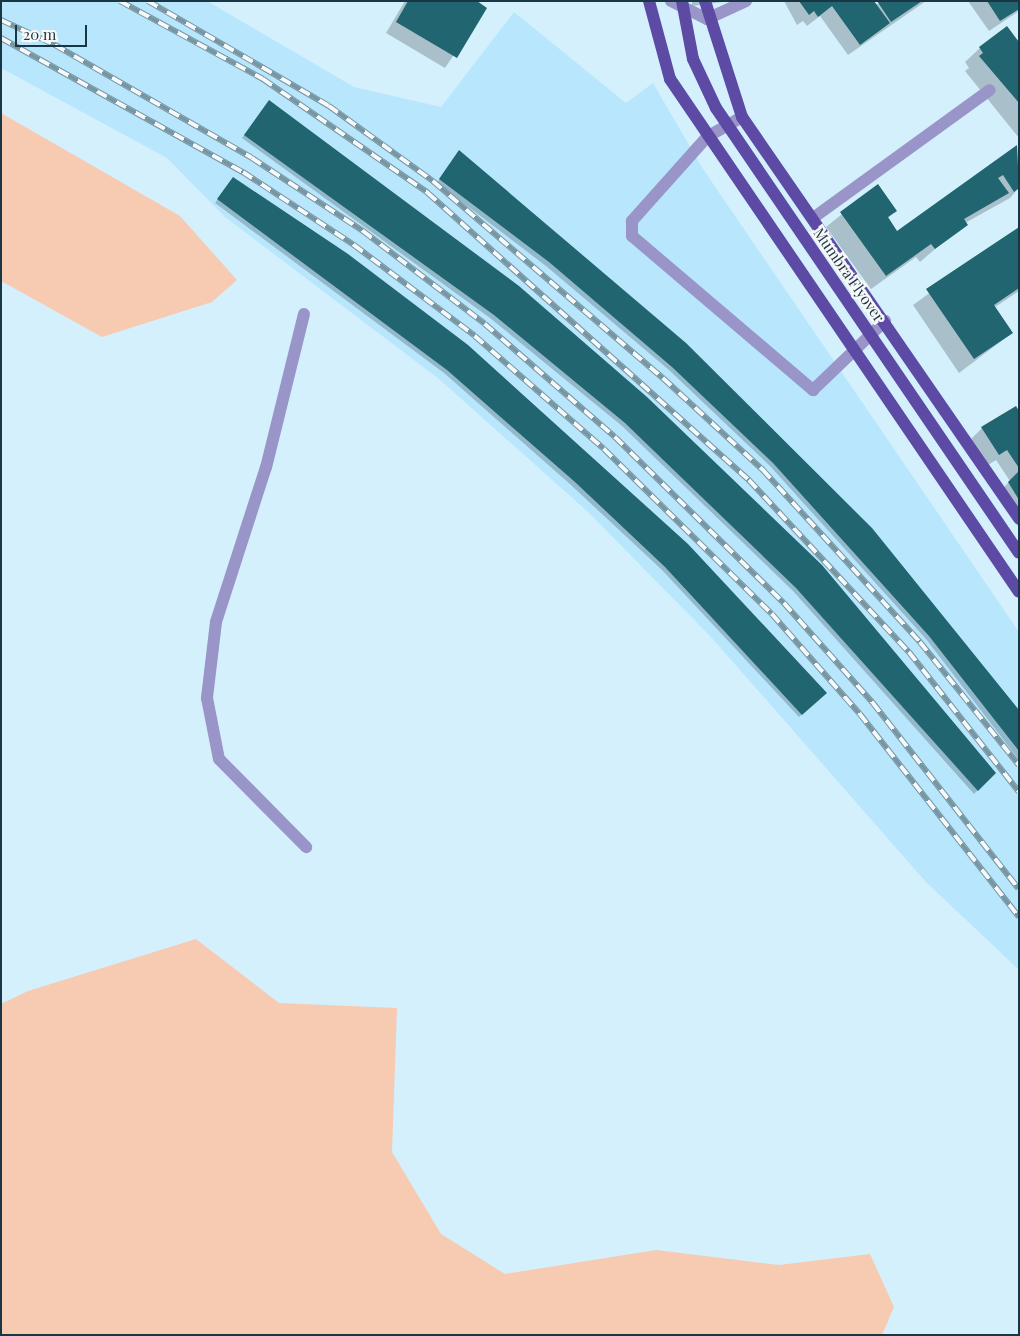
<!DOCTYPE html>
<style>
body{margin:0}
#map{position:relative;width:1020px;height:1336px;overflow:hidden;background:#d4f0fd;font-family:"Playfair Display",serif}
div>[style]{position:absolute}
.built>*{inset:0;background:#b8e7fd}
.green>*{inset:0;background:#f7cab2}
.shadow>*{inset:0;background:#0003}
.building>*{inset:0;background:#20656f}
.minor>*{height:12px;margin:-6px;padding:0 6px;transform-origin:6px;border-radius:6px;background:#9a95c8}
.major>*{height:12px;margin:-6px;padding:0 6px;transform-origin:6px;border-radius:6px;background:#5c4aa5}
.rail>*{height:5.5px;margin-top:-2.75px;transform-origin:0;background:repeating-linear-gradient(90deg,#f8f8f8 0 11px,#7895a2 0 22px);box-sizing:border-box;border-block:1px solid #7895a2}
.major-bridge>*{height:12px;margin:-6px;padding:0 6px;transform-origin:6px;border-radius:6px;background:#5c4aa5}
span{translate:-50% -50%;white-space:nowrap;text-align:center;line-height:1.15;-webkit-text-stroke:5px #f8f8f8;paint-order:stroke}
.street-label{font-size:15px;color:#183643}
.frame{position:absolute;inset:0;border:2px solid #183643;pointer-events:none}
.scale{position:absolute;left:15px;top:25px;width:72px;height:22px;box-sizing:border-box;border:2px solid #183643;border-top:0;padding-left:6px;font-size:15px;line-height:18px;white-space:nowrap;color:#183643;-webkit-text-stroke:4px #f8f8f8;paint-order:stroke}
</style>
<div id="map">
<div class="built">
<i style="clip-path:polygon(1px 1px,207px 1px,354px 87px,441px 107px,514px 12px,626px 103px,653px 83px,703px 169px,1019px 632px,1019px 970px,926px 882px,711px 637px,588px 512px,439px 379px,225px 217px,167px 158px,1px 68px)"></i>
</div>
<div class="green">
<i style="clip-path:polygon(1px 113px,180px 216px,237px 280px,212px 302px,102px 337px,1px 281px)"></i>
<i style="clip-path:polygon(196px 939px,279px 1003px,397px 1008px,392px 1152px,441px 1234px,505px 1274px,656px 1250px,779px 1265px,870px 1254px,894px 1307px,882px 1335px,1px 1335px,1px 1004px,28px 991px)"></i>
</div>
<div class="shadow">
<i style="clip-path:polygon(405px 1px,474px 1px,485px 8px,445px 68px,386px 33px)"></i>
<i style="clip-path:polygon(692px 1px,730px 1px,692px 6px)"></i>
<i style="clip-path:polygon(784px 1px,875px 4px,926px 1px,848px 55px,820px 16px,807px 26px,803px 21px,797px 25px)"></i>
<i style="clip-path:polygon(968px 1px,1019px 1px,1019px 11px,989px 31px)"></i>
<i style="clip-path:polygon(1019px 46px,1019px 138px,965px 71px,969px 68px,965px 62px,980px 48px)"></i>
<i style="clip-path:polygon(266px 105px,821px 566px,995px 773px,974px 794px,793px 591px,622px 426px,490px 318px,242px 138px)"></i>
<i style="clip-path:polygon(1017px 146px,1019px 188px,1010px 198px,965px 223px,920px 262px,916px 257px,871px 289px,826px 227px,877px 186px,895px 211px,887px 219px,897px 232px)"></i>
<i style="clip-path:polygon(456px 155px,685px 344px,1019px 715px,1019px 760px,926px 639px,770px 466px,669px 370px,546px 266px,437px 183px)"></i>
<i style="clip-path:polygon(230px 182px,825px 693px,799px 717px,662px 570px,571px 485px,444px 373px,215px 203px)"></i>
<i style="clip-path:polygon(1019px 228px,1019px 291px,995px 307px,1012px 333px,959px 373px,913px 305px)"></i>
<i style="clip-path:polygon(1019px 413px,1019px 528px,997px 494px,1010px 481px,996px 460px,988px 465px,971px 439px,982px 428px)"></i>
</div>
<div class="building">
<i style="clip-path:polygon(408px 1px,477px 1px,487px 8px,457px 58px,396px 22px)"></i>
<i style="clip-path:polygon(799px 1px,874px 1px,890px 23px,860px 45px,832px 6px,818px 17px,814px 11px,809px 15px)"></i>
<i style="clip-path:polygon(877px 1px,922px 1px,891px 22px)"></i>
<i style="clip-path:polygon(987px 1px,1019px 1px,1019px 9px,1000px 21px)"></i>
<i style="clip-path:polygon(1007px 26px,1019px 42px,1019px 103px,979px 56px,983px 53px,979px 47px)"></i>
<i style="clip-path:polygon(269px 100px,519px 286px,647px 397px,822px 565px,996px 773px,978px 791px,796px 588px,625px 423px,494px 315px,244px 135px)"></i>
<i style="clip-path:polygon(1017px 145px,1019px 188px,1014px 192px,1003px 175px,998px 178px,1009px 193px,964px 219px,968px 225px,935px 249px,931px 244px,886px 276px,840px 212px,878px 184px,897px 211px,888px 217px,897px 231px)"></i>
<i style="clip-path:polygon(459px 150px,686px 343px,872px 528px,1019px 710px,1019px 751px,929px 636px,773px 463px,672px 367px,549px 262px,439px 179px)"></i>
<i style="clip-path:polygon(233px 177px,348px 254px,468px 345px,688px 544px,827px 693px,802px 715px,665px 567px,575px 482px,447px 370px,217px 199px)"></i>
<i style="clip-path:polygon(1019px 227px,1019px 288px,994px 305px,1013px 333px,974px 359px,926px 289px)"></i>
<i style="clip-path:polygon(1016px 406px,1019px 411px,1019px 468px,1007px 450px,999px 455px,981px 427px)"></i>
<i style="clip-path:polygon(1019px 471px,1019px 500px,1008px 482px)"></i>
</div>
<div class="minor">
<i style="left:671px;top:1px;width:40px;rotate:26.6deg"></i>
<i style="left:707px;top:19px;width:43px;rotate:-24.8deg"></i>
<i style="left:742px;top:117px;width:40px;rotate:150.3deg"></i>
<i style="left:707px;top:137px;width:113px;rotate:131.8deg"></i>
<i style="left:632px;top:221px;width:15px;rotate:90deg"></i>
<i style="left:632px;top:236px;width:238px;rotate:40.4deg"></i>
<i style="left:813px;top:390px;width:100px;rotate:-43.8deg"></i>
<i style="left:813px;top:218px;width:218px;rotate:-35.9deg"></i>
<i style="left:304px;top:314px;width:158px;rotate:103.9deg"></i>
<i style="left:266px;top:467px;width:163px;rotate:107.9deg"></i>
<i style="left:216px;top:622px;width:77px;rotate:96.8deg"></i>
<i style="left:207px;top:698px;width:62px;rotate:78.9deg"></i>
<i style="left:219px;top:759px;width:124px;rotate:45.3deg"></i>
</div>
<div class="major">
<i style="left:649px;top:1px;width:81px;rotate:74.9deg"></i>
<i style="left:670px;top:79px;width:620px;rotate:55.77deg"></i>
<i style="left:705px;top:1px;width:122px;rotate:72.3deg"></i>
<i style="left:742px;top:117px;width:488px;rotate:55.4deg"></i>
</div>
<div class="rail">
<i style="left:120px;top:1px;width:163px;rotate:28.6deg"></i>
<i style="left:263px;top:79px;width:201px;rotate:34.6deg"></i>
<i style="left:428px;top:193px;width:431px;rotate:41.8deg"></i>
<i style="left:749px;top:480px;width:235px;rotate:47.1deg"></i>
<i style="left:909px;top:652px;width:178px;rotate:51.8deg"></i>
<i style="left:148px;top:1px;width:209px;rotate:30.1deg"></i>
<i style="left:329px;top:106px;width:128px;rotate:35.8deg"></i>
<i style="left:433px;top:181px;width:303px;rotate:40.6deg"></i>
<i style="left:663px;top:378px;width:136px;rotate:42.6deg"></i>
<i style="left:763px;top:470px;width:233px;rotate:47.6deg"></i>
<i style="left:920px;top:642px;width:158px;rotate:51.2deg"></i>
<i style="left:1px;top:20px;width:60px;rotate:24.8deg"></i>
<i style="left:55px;top:45px;width:227px;rotate:29.8deg"></i>
<i style="left:252px;top:158px;width:133px;rotate:33.3deg"></i>
<i style="left:363px;top:231px;width:153px;rotate:37.3deg"></i>
<i style="left:485px;top:324px;width:172px;rotate:41deg"></i>
<i style="left:615px;top:437px;width:237px;rotate:44.5deg"></i>
<i style="left:784px;top:603px;width:134px;rotate:48.3deg"></i>
<i style="left:873px;top:703px;width:236px;rotate:51.9deg"></i>
<i style="left:1px;top:38px;width:277px;rotate:29deg"></i>
<i style="left:243px;top:172px;width:133px;rotate:33.3deg"></i>
<i style="left:354px;top:245px;width:151px;rotate:36.9deg"></i>
<i style="left:475px;top:336px;width:171px;rotate:41.2deg"></i>
<i style="left:604px;top:449px;width:235px;rotate:44.5deg"></i>
<i style="left:772px;top:614px;width:133px;rotate:48.7deg"></i>
<i style="left:860px;top:714px;width:258px;rotate:51.9deg"></i>
</div>
<div class="major-bridge">
<i style="left:682px;top:1px;width:59px;rotate:79.3deg"></i>
<i style="left:693px;top:59px;width:54px;rotate:64.9deg"></i>
<i style="left:716px;top:108px;width:538px;rotate:55.75deg"></i>
</div>
<div class="street-label">
<span style="left:849px;top:275px;rotate:55deg">Mumbra Flyover</span>
</div>
<div class="frame"></div>
<div class="scale">20 m</div>
</div>
